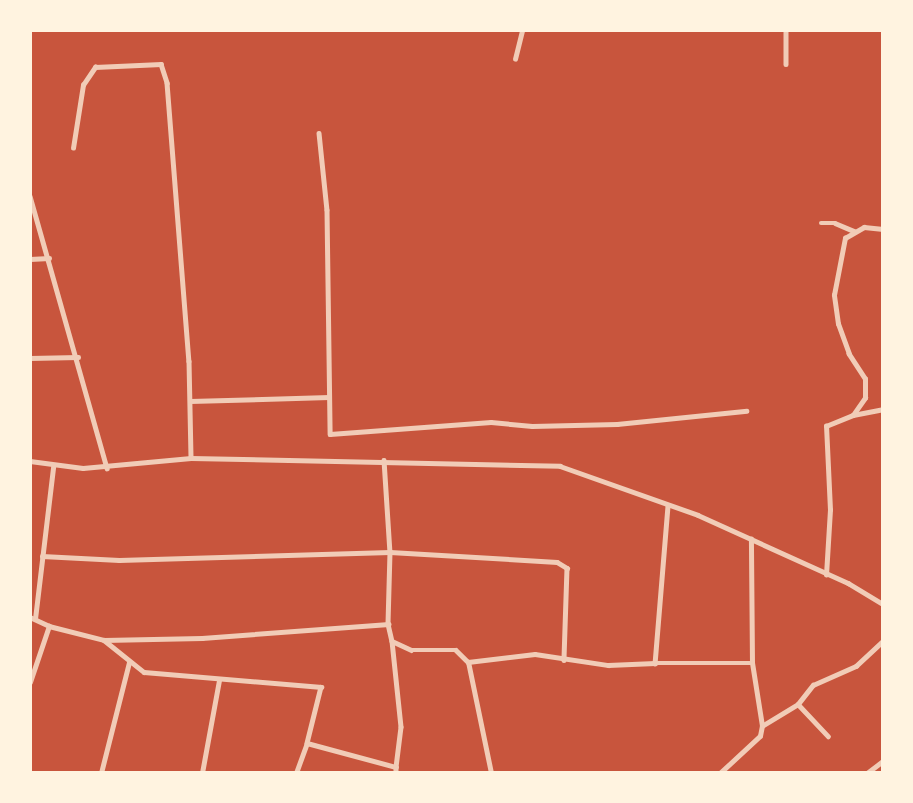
<!DOCTYPE html>
<style>
body{margin:0}
#map{position:relative;width:913px;height:803px;overflow:hidden;background:#c8553d;font-family:"Fira Sans Condensed",sans-serif}
div>[style]{position:absolute}
.minor>*{height:4.5px;margin:-2.25px;padding:0 2.25px;transform-origin:2.25px;border-radius:2.25px;background:#f1ccb7}
span{translate:-50% -50%;white-space:nowrap;text-align:center;line-height:1.15;-webkit-text-stroke:6px #fff3e0;paint-order:stroke}
.frame{position:absolute;inset:0;border:32px solid #fff3e0;pointer-events:none}
</style>
<div id="map">
<div class="minor">
<i style="left:786px;top:30px;width:34px;rotate:90deg"></i>
<i style="left:515px;top:59px;width:30px;rotate:-76deg"></i>
<i style="left:319px;top:133px;width:77px;rotate:84.1deg"></i>
<i style="left:327px;top:210px;width:224px;rotate:89.2deg"></i>
<i style="left:330px;top:434px;width:161px;rotate:-4.3deg"></i>
<i style="left:491px;top:422px;width:41px;rotate:5.6deg"></i>
<i style="left:532px;top:426px;width:85px;rotate:-1.3deg"></i>
<i style="left:617px;top:424px;width:130px;rotate:-5.8deg"></i>
<i style="left:73px;top:148px;width:64px;rotate:-81deg"></i>
<i style="left:83px;top:85px;width:22px;rotate:-56deg"></i>
<i style="left:95px;top:67px;width:66px;rotate:-2.6deg"></i>
<i style="left:161px;top:64px;width:20px;rotate:72deg"></i>
<i style="left:167px;top:83px;width:279px;rotate:85.5deg"></i>
<i style="left:189px;top:361px;width:97px;rotate:88.8deg"></i>
<i style="left:30px;top:196px;width:283px;rotate:74.2deg"></i>
<i style="left:821px;top:223px;width:14px"></i>
<i style="left:835px;top:223px;width:21px;rotate:23deg"></i>
<i style="left:30px;top:259px;width:19px;rotate:-3deg"></i>
<i style="left:30px;top:358px;width:48px;rotate:-1.2deg"></i>
<i style="left:190px;top:401px;width:139px;rotate:-1.6deg"></i>
<i style="left:853px;top:415px;width:31px;rotate:-11deg"></i>
<i style="left:384px;top:460px;width:92px;rotate:86.3deg"></i>
<i style="left:390px;top:552px;width:72px;rotate:91.6deg"></i>
<i style="left:388px;top:624px;width:17px;rotate:77deg"></i>
<i style="left:392px;top:641px;width:21px;rotate:25deg"></i>
<i style="left:411px;top:650px;width:45px"></i>
<i style="left:456px;top:650px;width:17px;rotate:45deg"></i>
<i style="left:30px;top:461px;width:53px;rotate:7.5deg"></i>
<i style="left:83px;top:468px;width:108px;rotate:-5.3deg"></i>
<i style="left:191px;top:458px;width:369px;rotate:1.2deg"></i>
<i style="left:560px;top:466px;width:146px;rotate:19.5deg"></i>
<i style="left:698px;top:515px;width:165px;rotate:24.4deg"></i>
<i style="left:848px;top:583px;width:41px;rotate:31deg"></i>
<i style="left:668px;top:506px;width:158px;rotate:94.7deg"></i>
<i style="left:655px;top:663px;width:97px"></i>
<i style="left:42px;top:556px;width:77px;rotate:3deg"></i>
<i style="left:119px;top:560px;width:271px;rotate:-1.7deg"></i>
<i style="left:390px;top:552px;width:167px;rotate:3.4deg"></i>
<i style="left:557px;top:562px;width:12px;rotate:31deg"></i>
<i style="left:567px;top:568px;width:92px;rotate:91.9deg"></i>
<i style="left:826px;top:575px;width:65px;rotate:-86.5deg"></i>
<i style="left:830px;top:510px;width:84px;rotate:-92.7deg"></i>
<i style="left:826px;top:426px;width:29px;rotate:-22deg"></i>
<i style="left:853px;top:415px;width:21px;rotate:-55deg"></i>
<i style="left:865px;top:398px;width:19px;rotate:-90deg"></i>
<i style="left:865px;top:379px;width:30px;rotate:-123deg"></i>
<i style="left:849px;top:354px;width:32px;rotate:-110deg"></i>
<i style="left:838px;top:324px;width:29px;rotate:-98deg"></i>
<i style="left:834px;top:295px;width:58px;rotate:-79.1deg"></i>
<i style="left:845px;top:238px;width:22px;rotate:-30deg"></i>
<i style="left:864px;top:227px;width:19px;rotate:6deg"></i>
<i style="left:30px;top:617px;width:21px;rotate:25deg"></i>
<i style="left:49px;top:626px;width:57px;rotate:14.3deg"></i>
<i style="left:104px;top:640px;width:51px;rotate:38.7deg"></i>
<i style="left:144px;top:672px;width:178px;rotate:4.8deg"></i>
<i style="left:321px;top:687px;width:58px;rotate:104deg"></i>
<i style="left:307px;top:743px;width:92px;rotate:15.1deg"></i>
<i style="left:396px;top:767px;width:6px;rotate:90deg"></i>
<i style="left:35px;top:619px;width:153px;rotate:-83.2deg"></i>
<i style="left:104px;top:640px;width:98px;rotate:-1.2deg"></i>
<i style="left:202px;top:638px;width:187px;rotate:-4.3deg"></i>
<i style="left:392px;top:641px;width:86px;rotate:84deg"></i>
<i style="left:401px;top:727px;width:40px;rotate:97.1deg"></i>
<i style="left:30px;top:682px;width:59px;rotate:-71.3deg"></i>
<i style="left:798px;top:704px;width:44px;rotate:46.8deg"></i>
<i style="left:762px;top:726px;width:42px;rotate:-31.4deg"></i>
<i style="left:798px;top:704px;width:24px;rotate:-52deg"></i>
<i style="left:813px;top:685px;width:47px;rotate:-23.8deg"></i>
<i style="left:856px;top:666px;width:37px;rotate:-43deg"></i>
<i style="left:101px;top:773px;width:114px;rotate:-75.8deg"></i>
<i style="left:202px;top:773px;width:95px;rotate:-79.6deg"></i>
<i style="left:296px;top:773px;width:32px;rotate:-70deg"></i>
<i style="left:491px;top:773px;width:113px;rotate:-101.7deg"></i>
<i style="left:468px;top:662px;width:67px;rotate:-6.8deg"></i>
<i style="left:535px;top:654px;width:74px;rotate:8.6deg"></i>
<i style="left:608px;top:665px;width:47px;rotate:-2.4deg"></i>
<i style="left:720px;top:773px;width:54px;rotate:-42.8deg"></i>
<i style="left:760px;top:736px;width:10px;rotate:-79deg"></i>
<i style="left:762px;top:726px;width:64px;rotate:-99deg"></i>
<i style="left:752px;top:663px;width:124px;rotate:-90.5deg"></i>
<i style="left:867px;top:773px;width:20px;rotate:-37deg"></i>
</div>
<div class="frame"></div>
</div>
